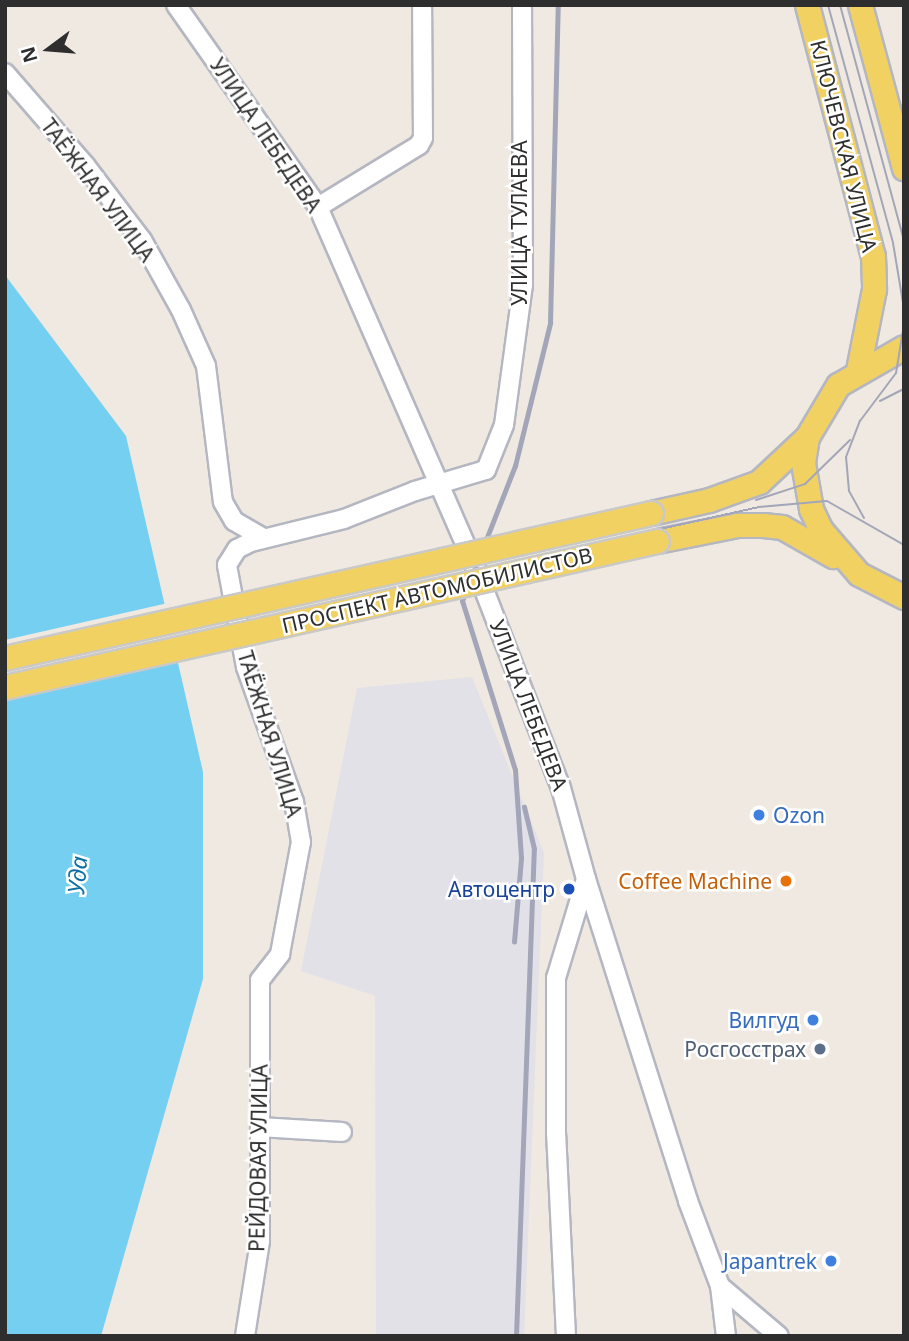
<!DOCTYPE html>
<meta charset="utf-8">
<style>
body{margin:0}
#map{position:relative;width:909px;height:1341px;overflow:hidden;background:#efe9e1;font-family:"Noto Sans",sans-serif}
div>[style]{position:absolute}
.industrial>*{inset:0;background:#e3e1e8}
.water>*{inset:0;background:#75cff0}
.pier>*{inset:0;background:#efe9e1}
.roads{filter:drop-shadow(2px 0 #b4b7c1) drop-shadow(-2px 0 #b4b7c1) drop-shadow(0 2px #b4b7c1) drop-shadow(0 -2px #b4b7c1)}
.minor>*{height:18px;margin:-9px;padding:0 9px;transform-origin:9px;border-radius:9px;background:#fff}
.major>*{height:23px;margin:-11.5px;padding:0 11.5px;transform-origin:11.5px;border-radius:11.5px;background:#f2d163}
.tram>*{height:2px;margin:-1px;padding:0 1px;transform-origin:1px;border-radius:1px;background:#a3a6b8}
.rail>*{height:4.5px;margin:-2.25px;padding:0 2.25px;transform-origin:2.25px;border-radius:2.25px;background:#a3a6b8}
.bridges{filter:drop-shadow(2px 0 #c9c9c9) drop-shadow(-2px 0 #c9c9c9) drop-shadow(0 2px #c9c9c9) drop-shadow(0 -2px #c9c9c9)}
.major-bridge>*{height:23px;margin:-11.5px;padding:0 11.5px;transform-origin:11.5px;border-radius:11.5px;background:#f2d163}
.dots>*{width:19px;height:19px;translate:-50% -50%;box-sizing:border-box;border:4px solid #fff;border-radius:50%}
span{translate:-50% -50%;white-space:nowrap;text-align:center;line-height:1.15;-webkit-text-stroke:5px #fff;paint-order:stroke}
.street-label{font-size:21px;color:#2e2e2e}
.shop-label{font-size:21px;color:#366cbe}
.left{translate:0 -50%;text-align:left}
.right{translate:-100% -50%;text-align:right}
.food-label{font-size:21px;color:#c56008}
.transit-label{font-size:21px;color:#164399}
.service-label{font-size:21px;color:#4e5e75}
.water-label{font-size:23px;color:#0d6fa3;font-style:italic}
.frame{position:absolute;inset:0;border:7px solid #2e2e2e;pointer-events:none}
.north{position:absolute;left:14px;top:14px;width:70px;height:70px;-webkit-text-stroke:5px #fff;paint-order:stroke;rotate:254deg;font-size:19px;font-weight:700;line-height:28px;text-align:center;color:#2e2e2e}
.north::after{content:'';display:block;margin:auto;width:24px;height:32px;background:#2e2e2e;clip-path:polygon(50% 0,100% 100%,50% 72%,0 100%)}
</style>
<div id="map">
<div class="industrial">
<i style="clip-path:polygon(472px 677px,544px 853px,524px 1336px,376px 1336px,375px 996px,301px 971px,357px 688px)"></i>
</div>
<div class="water">
<i style="clip-path:polygon(5px 275px,126px 436px,203px 772px,203px 979px,101px 1336px,5px 1336px)"></i>
</div>
<div class="pier">
<i style="clip-path:polygon(168px 603px,181px 657px,5px 696px,5px 640px)"></i>
</div>
<div class="roads">
<div class="minor">
<i style="left:176px;top:5px;width:247px;rotate:54.9deg"></i>
<i style="left:318px;top:207px;width:390px;rotate:66.4deg"></i>
<i style="left:474px;top:564px;width:240px;rotate:68.8deg"></i>
<i style="left:561px;top:788px;width:94px;rotate:74.6deg"></i>
<i style="left:586px;top:879px;width:338px;rotate:72.4deg"></i>
<i style="left:688px;top:1201px;width:91px;rotate:69.4deg"></i>
<i style="left:720px;top:1286px;width:50px;rotate:83.2deg"></i>
<i style="left:5px;top:73px;width:122px;rotate:49deg"></i>
<i style="left:85px;top:165px;width:94px;rotate:52.8deg"></i>
<i style="left:142px;top:240px;width:80px;rotate:60.9deg"></i>
<i style="left:181px;top:310px;width:61px;rotate:65.9deg"></i>
<i style="left:206px;top:366px;width:137px;rotate:82.9deg"></i>
<i style="left:223px;top:502px;width:22px;rotate:60deg"></i>
<i style="left:234px;top:521px;width:34px;rotate:30deg"></i>
<i style="left:318px;top:207px;width:119px;rotate:-31.5deg"></i>
<i style="left:419px;top:145px;width:8px;rotate:-60deg"></i>
<i style="left:423px;top:138px;width:133px;rotate:-90.4deg"></i>
<i style="left:260px;top:1127px;width:82px;rotate:3.5deg"></i>
<i style="left:720px;top:1286px;width:77px;rotate:40.3deg"></i>
<i style="left:245px;top:1336px;width:96px;rotate:-81deg"></i>
<i style="left:260px;top:1241px;width:261px;rotate:-90deg"></i>
<i style="left:260px;top:980px;width:33px;rotate:-52deg"></i>
<i style="left:280px;top:954px;width:114px;rotate:-79.4deg"></i>
<i style="left:301px;top:842px;width:41px;rotate:-99.9deg"></i>
<i style="left:294px;top:802px;width:143px;rotate:-109.6deg"></i>
<i style="left:246px;top:667px;width:104px;rotate:-100.6deg"></i>
<i style="left:227px;top:565px;width:19px;rotate:-58deg"></i>
<i style="left:237px;top:549px;width:16px;rotate:-27deg"></i>
<i style="left:251px;top:542px;width:96px;rotate:-13.9deg"></i>
<i style="left:344px;top:519px;width:76px;rotate:-21.5deg"></i>
<i style="left:415px;top:491px;width:74px;rotate:-16.5deg"></i>
<i style="left:486px;top:470px;width:48px;rotate:-68.2deg"></i>
<i style="left:504px;top:425px;width:141px;rotate:-82.3deg"></i>
<i style="left:523px;top:285px;width:280px;rotate:-90.2deg"></i>
<i style="left:566px;top:1336px;width:202px;rotate:-92.8deg"></i>
<i style="left:556px;top:1134px;width:156px;rotate:-90deg"></i>
<i style="left:556px;top:978px;width:103px;rotate:-73.1deg"></i>
</div>
<div class="major">
<i style="left:807px;top:5px;width:260px;rotate:75.3deg"></i>
<i style="left:873px;top:256px;width:33px;rotate:88deg"></i>
<i style="left:874px;top:289px;width:83px;rotate:101.2deg"></i>
<i style="left:860px;top:5px;width:169px;rotate:74.9deg"></i>
<i style="left:904px;top:347px;width:76px;rotate:150.1deg"></i>
<i style="left:838px;top:385px;width:61px;rotate:120.8deg"></i>
<i style="left:807px;top:437px;width:26px;rotate:99deg"></i>
<i style="left:803px;top:463px;width:47px;rotate:80.1deg"></i>
<i style="left:811px;top:509px;width:23px;rotate:65deg"></i>
<i style="left:821px;top:530px;width:58px;rotate:49.2deg"></i>
<i style="left:859px;top:574px;width:51px;rotate:27.1deg"></i>
<i style="left:651px;top:513px;width:59px;rotate:-12.6deg"></i>
<i style="left:709px;top:500px;width:53px;rotate:-19.8deg"></i>
<i style="left:759px;top:482px;width:66px;rotate:-43.2deg"></i>
<i style="left:657px;top:541px;width:82px;rotate:-11.3deg"></i>
<i style="left:737px;top:525px;width:26px"></i>
<i style="left:763px;top:525px;width:19px;rotate:6deg"></i>
<i style="left:782px;top:527px;width:59px;rotate:29.6deg"></i>
</div>
</div>
<div class="tram">
<i style="left:828px;top:5px;width:247px;rotate:74.7deg"></i>
<i style="left:893px;top:243px;width:67px;rotate:80.5deg"></i>
<i style="left:840px;top:5px;width:245px;rotate:74.8deg"></i>
<i style="left:880px;top:401px;width:27px;rotate:-27deg"></i>
<i style="left:756px;top:500px;width:52px;rotate:-18.1deg"></i>
<i style="left:805px;top:484px;width:63px;rotate:-44.4deg"></i>
<i style="left:864px;top:518px;width:31px;rotate:-119deg"></i>
<i style="left:849px;top:491px;width:34px;rotate:-95deg"></i>
<i style="left:846px;top:457px;width:39px;rotate:-69deg"></i>
<i style="left:860px;top:421px;width:60px;rotate:-53.1deg"></i>
<i style="left:896px;top:373px;width:50px;rotate:-80.7deg"></i>
<i style="left:5px;top:675px;width:772px;rotate:-12.56deg"></i>
<i style="left:759px;top:507px;width:68px;rotate:-5deg"></i>
<i style="left:827px;top:501px;width:89px;rotate:29.7deg"></i>
</div>
<div class="rail">
<i style="left:514px;top:942px;width:84px;rotate:-85.2deg"></i>
<i style="left:521px;top:858px;width:88px;rotate:-93.9deg"></i>
<i style="left:515px;top:770px;width:177px;rotate:-107.4deg"></i>
<i style="left:462px;top:601px;width:145px;rotate:-68.6deg"></i>
<i style="left:515px;top:466px;width:147px;rotate:-76.2deg"></i>
<i style="left:550px;top:323px;width:318px;rotate:-88.6deg"></i>
<i style="left:516px;top:1336px;width:487px;rotate:-87.9deg"></i>
<i style="left:534px;top:849px;width:43px;rotate:-103.4deg"></i>
</div>
<div class="bridges">
<div class="major-bridge">
<i style="left:5px;top:658px;width:662px;rotate:-12.65deg"></i>
<i style="left:5px;top:687px;width:668px;rotate:-12.62deg"></i>
</div>
</div>
<div class="dots">
<i style="left:759px;top:815px;background:#3f7fe0"></i>
<i style="left:786px;top:881px;background:#e8710a"></i>
<i style="left:569px;top:889px;background:#1a4fb4"></i>
<i style="left:813px;top:1020px;background:#3f7fe0"></i>
<i style="left:820px;top:1049px;background:#5c6f8a"></i>
<i style="left:831px;top:1261px;background:#3f7fe0"></i>
</div>
<div class="street-label">
<span style="left:266px;top:135px;rotate:56deg">УЛИЦА ЛЕБЕДЕВА</span>
<span style="left:844px;top:146px;rotate:76deg">КЛЮЧЕВСКАЯ УЛИЦА</span>
<span style="left:98px;top:190px;rotate:53deg">ТАЁЖНАЯ УЛИЦА</span>
<span style="left:519px;top:223px;rotate:-90deg">УЛИЦА ТУЛАЕВА</span>
<span style="left:437px;top:590px;rotate:-13deg">ПРОСПЕКТ АВТОМОБИЛИСТОВ</span>
<span style="left:529px;top:705px;rotate:69deg">УЛИЦА ЛЕБЕДЕВА</span>
<span style="left:270px;top:734px;rotate:73deg">ТАЁЖНАЯ УЛИЦА</span>
<span style="left:258px;top:1158px;rotate:-89deg">РЕЙДОВАЯ УЛИЦА</span>
</div>
<div class="shop-label">
<span class="left" style="left:773px;top:815px">Ozon</span>
<span class="right" style="left:799px;top:1020px">Вилгуд</span>
<span class="right" style="left:817px;top:1261px">Japantrek</span>
</div>
<div class="food-label">
<span class="right" style="left:772px;top:881px">Coffee Machine</span>
</div>
<div class="transit-label">
<span class="right" style="left:555px;top:889px">Автоцентр</span>
</div>
<div class="service-label">
<span class="right" style="left:806px;top:1049px">Росгосстрах</span>
</div>
<div class="water-label">
<span style="left:77px;top:875px;rotate:-85deg">Уда</span>
</div>
<div class="frame"></div>
<div class="north">N</div>
</div>
